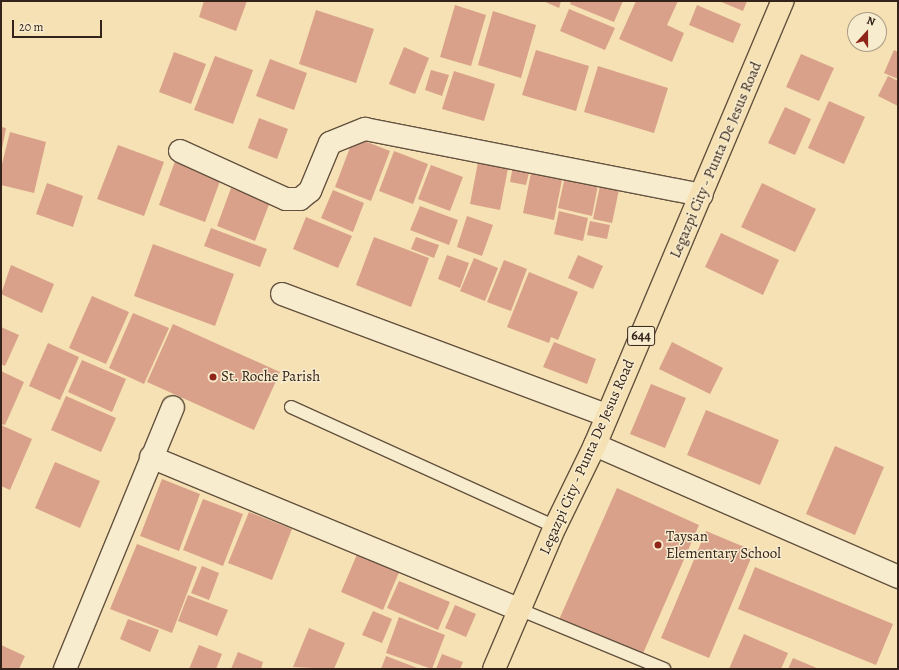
<!DOCTYPE html>
<style>
body{margin:0}
#map{position:relative;width:899px;height:670px;overflow:hidden;background:#f5e1b3;font-family:Alegreya,serif}
div>[style]{position:absolute}
.building>*{inset:0;background:#daa18a}
.roads{filter:drop-shadow(1px 0 #645240) drop-shadow(-1px 0 #645240) drop-shadow(0 1px #645240) drop-shadow(0 -1px #645240)}
.lane>*{height:12px;margin:-6px;padding:0 6px;transform-origin:6px;border-radius:6px;background:#f8ecce}
.street>*{height:22px;margin:-11px;padding:0 11px;transform-origin:11px;border-radius:11px;background:#f8ecce}
.secondary>*{height:22px;margin:-11px;padding:0 11px;transform-origin:11px;border-radius:11px;background:#f8ecce}
.primary>*{height:22px;margin:-11px;padding:0 11px;transform-origin:11px;border-radius:11px;background:#f5e1b3}
.dots>*{width:11px;height:11px;translate:-50% -50%;box-sizing:border-box;border:2px solid #f8ecce;border-radius:50%}
span{translate:-50% -50%;white-space:nowrap;text-align:center;line-height:1.15;-webkit-text-stroke:3px #f8ecce;paint-order:stroke}
.shield-label span{padding:1px 3px;background:#f8ecce;border:1px solid;border-radius:3px;-webkit-text-stroke-width:0}
.shield-label{font-size:14px;color:#34231a;font-weight:700}
.street-label{font-size:15px;color:#34231a}
.poi-label{font-size:15px;color:#34231a}
.left{translate:0 -50%;text-align:left}
.frame{position:absolute;inset:0;border:2px solid #34231a;pointer-events:none}
.north{position:absolute;left:847px;top:12px;width:40px;height:40px;box-sizing:border-box;background:#f8ecce;border:1px solid #aa9c86;border-radius:50%;rotate:21deg;font-size:11px;font-weight:700;line-height:16px;text-align:center;color:#34231a}
.north::after{content:'';display:block;margin:auto;width:14px;height:18px;background:#8f2418;clip-path:polygon(50% 0,100% 100%,50% 72%,0 100%)}
.scale{position:absolute;left:12px;top:20px;width:90px;height:18px;box-sizing:border-box;border:2px solid #34231a;border-top:0;padding-left:5px;font-size:12px;line-height:14px;white-space:nowrap;color:#34231a;-webkit-text-stroke:3px #f8ecce;paint-order:stroke}
</style>
<div id="map">
<div class="building">
<i style="clip-path:polygon(204px 1px,247px 1px,236px 31px,199px 17px)"></i>
<i style="clip-path:polygon(543px 1px,561px 1px,559px 8px)"></i>
<i style="clip-path:polygon(571px 1px,623px 1px,614px 22px,570px 4px)"></i>
<i style="clip-path:polygon(636px 1px,678px 1px,667px 25px,684px 33px,672px 62px,619px 39px)"></i>
<i style="clip-path:polygon(719px 1px,747px 1px,743px 11px)"></i>
<i style="clip-path:polygon(455px 5px,486px 15px,471px 66px,440px 57px)"></i>
<i style="clip-path:polygon(697px 5px,741px 24px,733px 43px,689px 25px)"></i>
<i style="clip-path:polygon(569px 9px,615px 28px,605px 50px,560px 31px)"></i>
<i style="clip-path:polygon(316px 10px,374px 29px,356px 83px,299px 64px)"></i>
<i style="clip-path:polygon(493px 11px,536px 25px,521px 78px,478px 65px)"></i>
<i style="clip-path:polygon(404px 47px,429px 58px,415px 94px,389px 84px)"></i>
<i style="clip-path:polygon(536px 50px,589px 66px,576px 111px,522px 95px)"></i>
<i style="clip-path:polygon(894px 50px,898px 52px,898px 79px,884px 73px)"></i>
<i style="clip-path:polygon(174px 52px,206px 64px,191px 104px,159px 92px)"></i>
<i style="clip-path:polygon(801px 54px,834px 68px,819px 101px,786px 87px)"></i>
<i style="clip-path:polygon(215px 56px,253px 70px,233px 124px,194px 110px)"></i>
<i style="clip-path:polygon(270px 59px,307px 73px,294px 110px,256px 96px)"></i>
<i style="clip-path:polygon(598px 66px,668px 88px,654px 133px,584px 112px)"></i>
<i style="clip-path:polygon(431px 70px,449px 75px,442px 96px,425px 90px)"></i>
<i style="clip-path:polygon(454px 71px,495px 84px,484px 121px,442px 109px)"></i>
<i style="clip-path:polygon(888px 76px,898px 81px,898px 106px,878px 96px)"></i>
<i style="clip-path:polygon(829px 101px,865px 117px,844px 164px,808px 148px)"></i>
<i style="clip-path:polygon(785px 107px,811px 119px,795px 155px,768px 143px)"></i>
<i style="clip-path:polygon(259px 118px,288px 129px,277px 159px,248px 148px)"></i>
<i style="clip-path:polygon(1px 127px,6px 128px,2px 149px,1px 149px)"></i>
<i style="clip-path:polygon(10px 132px,46px 142px,34px 193px,1px 185px,1px 168px)"></i>
<i style="clip-path:polygon(354px 137px,390px 151px,371px 201px,335px 187px)"></i>
<i style="clip-path:polygon(118px 145px,164px 162px,144px 216px,97px 199px)"></i>
<i style="clip-path:polygon(394px 151px,428px 164px,413px 204px,379px 191px)"></i>
<i style="clip-path:polygon(177px 156px,223px 173px,205px 222px,159px 205px)"></i>
<i style="clip-path:polygon(479px 157px,509px 163px,500px 210px,470px 204px)"></i>
<i style="clip-path:polygon(514px 161px,531px 164px,526px 185px,510px 182px)"></i>
<i style="clip-path:polygon(533px 163px,564px 170px,554px 220px,523px 213px)"></i>
<i style="clip-path:polygon(431px 165px,463px 177px,450px 211px,418px 199px)"></i>
<i style="clip-path:polygon(565px 177px,598px 185px,592px 216px,558px 208px)"></i>
<i style="clip-path:polygon(601px 181px,620px 185px,612px 223px,593px 219px)"></i>
<i style="clip-path:polygon(47px 183px,83px 196px,73px 227px,36px 214px)"></i>
<i style="clip-path:polygon(762px 183px,816px 209px,795px 252px,741px 227px)"></i>
<i style="clip-path:polygon(231px 188px,270px 202px,255px 241px,217px 226px)"></i>
<i style="clip-path:polygon(333px 190px,364px 203px,353px 232px,321px 218px)"></i>
<i style="clip-path:polygon(420px 206px,458px 220px,449px 245px,410px 230px)"></i>
<i style="clip-path:polygon(559px 211px,588px 218px,583px 241px,554px 234px)"></i>
<i style="clip-path:polygon(467px 216px,493px 225px,482px 256px,457px 247px)"></i>
<i style="clip-path:polygon(306px 217px,352px 236px,338px 268px,293px 249px)"></i>
<i style="clip-path:polygon(590px 221px,610px 225px,607px 239px,587px 235px)"></i>
<i style="clip-path:polygon(211px 228px,267px 249px,260px 267px,204px 246px)"></i>
<i style="clip-path:polygon(721px 233px,779px 260px,763px 295px,705px 267px)"></i>
<i style="clip-path:polygon(374px 237px,429px 258px,411px 307px,356px 285px)"></i>
<i style="clip-path:polygon(416px 237px,439px 245px,434px 258px,411px 249px)"></i>
<i style="clip-path:polygon(153px 244px,234px 274px,215px 326px,134px 296px)"></i>
<i style="clip-path:polygon(447px 255px,469px 263px,460px 288px,438px 279px)"></i>
<i style="clip-path:polygon(578px 255px,603px 266px,593px 289px,568px 278px)"></i>
<i style="clip-path:polygon(474px 258px,498px 268px,485px 301px,460px 291px)"></i>
<i style="clip-path:polygon(504px 260px,527px 269px,511px 311px,487px 302px)"></i>
<i style="clip-path:polygon(11px 265px,54px 284px,42px 313px,1px 294px)"></i>
<i style="clip-path:polygon(529px 272px,578px 292px,558px 340px,551px 337px,549px 343px,507px 327px)"></i>
<i style="clip-path:polygon(92px 296px,129px 312px,106px 364px,69px 348px)"></i>
<i style="clip-path:polygon(133px 313px,169px 328px,144px 384px,109px 368px)"></i>
<i style="clip-path:polygon(173px 324px,280px 372px,254px 430px,147px 382px)"></i>
<i style="clip-path:polygon(1px 327px,19px 335px,5px 366px,1px 364px)"></i>
<i style="clip-path:polygon(554px 342px,596px 359px,587px 384px,543px 367px)"></i>
<i style="clip-path:polygon(672px 342px,723px 368px,710px 394px,659px 369px)"></i>
<i style="clip-path:polygon(48px 343px,79px 357px,60px 400px,29px 386px)"></i>
<i style="clip-path:polygon(82px 360px,126px 379px,112px 412px,68px 392px)"></i>
<i style="clip-path:polygon(1px 371px,24px 382px,5px 425px,1px 424px)"></i>
<i style="clip-path:polygon(651px 384px,686px 398px,665px 448px,630px 434px)"></i>
<i style="clip-path:polygon(66px 396px,116px 418px,101px 452px,51px 430px)"></i>
<i style="clip-path:polygon(706px 410px,779px 440px,760px 485px,687px 455px)"></i>
<i style="clip-path:polygon(1px 425px,32px 439px,10px 490px,1px 486px)"></i>
<i style="clip-path:polygon(835px 446px,884px 467px,855px 535px,806px 514px)"></i>
<i style="clip-path:polygon(55px 462px,100px 481px,80px 528px,35px 508px)"></i>
<i style="clip-path:polygon(162px 479px,200px 494px,179px 551px,140px 536px)"></i>
<i style="clip-path:polygon(617px 488px,699px 525px,641px 658px,558px 622px)"></i>
<i style="clip-path:polygon(203px 499px,243px 514px,223px 566px,183px 550px)"></i>
<i style="clip-path:polygon(249px 512px,292px 529px,272px 580px,228px 563px)"></i>
<i style="clip-path:polygon(706px 531px,754px 551px,709px 658px,661px 638px)"></i>
<i style="clip-path:polygon(137px 544px,197px 567px,172px 633px,110px 609px)"></i>
<i style="clip-path:polygon(358px 552px,400px 570px,383px 610px,341px 592px)"></i>
<i style="clip-path:polygon(202px 566px,219px 573px,209px 600px,191px 593px)"></i>
<i style="clip-path:polygon(755px 567px,893px 624px,876px 665px,738px 609px)"></i>
<i style="clip-path:polygon(399px 581px,450px 602px,438px 630px,387px 608px)"></i>
<i style="clip-path:polygon(188px 595px,228px 610px,217px 636px,178px 621px)"></i>
<i style="clip-path:polygon(455px 605px,476px 614px,466px 637px,445px 628px)"></i>
<i style="clip-path:polygon(373px 611px,392px 619px,382px 643px,362px 635px)"></i>
<i style="clip-path:polygon(399px 617px,445px 635px,432px 669px,386px 653px)"></i>
<i style="clip-path:polygon(128px 619px,159px 630px,150px 652px,120px 639px)"></i>
<i style="clip-path:polygon(309px 628px,345px 643px,334px 669px,293px 667px)"></i>
<i style="clip-path:polygon(744px 634px,788px 653px,781px 669px,729px 669px)"></i>
<i style="clip-path:polygon(1px 645px,25px 656px,19px 669px,1px 669px)"></i>
<i style="clip-path:polygon(199px 645px,222px 654px,216px 669px,189px 669px)"></i>
<i style="clip-path:polygon(238px 652px,263px 662px,261px 669px,231px 669px)"></i>
<i style="clip-path:polygon(442px 654px,463px 662px,460px 669px,436px 669px)"></i>
<i style="clip-path:polygon(386px 656px,420px 669px,381px 669px)"></i>
<i style="clip-path:polygon(793px 658px,819px 669px,788px 669px)"></i>
</div>
<div class="roads">
<div class="lane">
<i style="left:291px;top:407px;width:290px;rotate:24.4deg"></i>
<i style="left:521px;top:610px;width:155px;rotate:22.4deg"></i>
</div>
<div class="street">
<i style="left:180px;top:151px;width:116px;rotate:24.4deg"></i>
<i style="left:286px;top:199px;width:14px"></i>
<i style="left:300px;top:199px;width:13px;rotate:-39deg"></i>
<i style="left:310px;top:191px;width:52px;rotate:-67.4deg"></i>
<i style="left:330px;top:143px;width:38px;rotate:-22deg"></i>
<i style="left:365px;top:129px;width:343px;rotate:11.1deg"></i>
<i style="left:282px;top:294px;width:346px;rotate:20.5deg"></i>
<i style="left:151px;top:457px;width:400px;rotate:22.5deg"></i>
<i style="left:65px;top:669px;width:283px;rotate:-67.6deg"></i>
</div>
<div class="secondary">
<i style="left:595px;top:445px;width:331px;rotate:23.5deg"></i>
</div>
<div class="primary">
<i style="left:494px;top:669px;width:155px;rotate:-66.8deg"></i>
<i style="left:555px;top:527px;width:91px;rotate:-64deg"></i>
<i style="left:595px;top:445px;width:482px;rotate:-67.1deg"></i>
</div>
</div>
<div class="dots">
<i style="left:213px;top:377px;background:#8f2418"></i>
<i style="left:658px;top:545px;background:#8f2418"></i>
</div>
<div class="shield-label">
<span style="left:641px;top:336px">644</span>
</div>
<div class="street-label">
<span style="left:716px;top:160px;rotate:-67deg">Legazpi City - Punta De Jesus Road</span>
<span style="left:587px;top:457px;rotate:-66deg">Legazpi City - Punta De Jesus Road</span>
</div>
<div class="poi-label">
<span class="left" style="left:221px;top:377px">St. Roche Parish</span>
<span class="left" style="left:666px;top:545px">Taysan<br>Elementary School</span>
</div>
<div class="frame"></div>
<div class="north">N</div>
<div class="scale">20 m</div>
</div>
